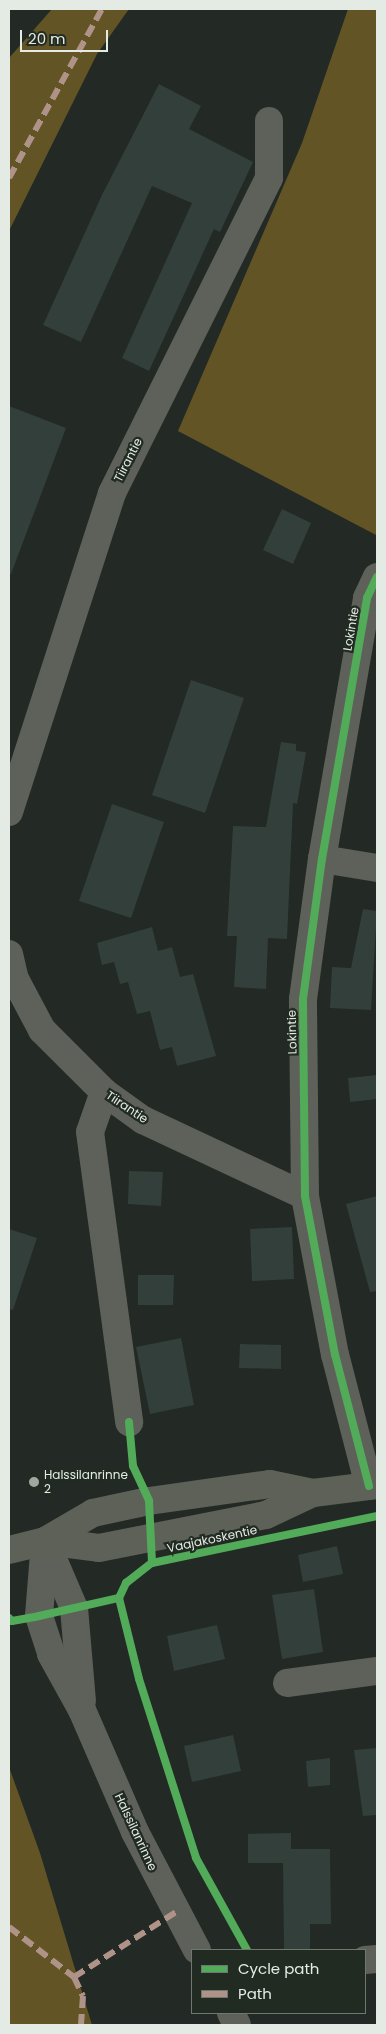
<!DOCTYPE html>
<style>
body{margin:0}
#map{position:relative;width:386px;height:2034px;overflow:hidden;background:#232924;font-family:Poppins,sans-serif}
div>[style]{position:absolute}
.forest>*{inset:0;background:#625425}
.building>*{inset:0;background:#333f3b}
.minor>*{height:28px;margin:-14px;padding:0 14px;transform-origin:14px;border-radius:14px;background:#5e6159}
.major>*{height:28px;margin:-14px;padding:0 14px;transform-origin:14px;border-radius:14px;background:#5e6158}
.quiet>*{height:6px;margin-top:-3px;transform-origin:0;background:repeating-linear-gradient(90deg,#af9288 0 12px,transparent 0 18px)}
.cycleway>*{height:8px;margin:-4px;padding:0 4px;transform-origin:4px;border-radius:4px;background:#51ab58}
.dots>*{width:14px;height:14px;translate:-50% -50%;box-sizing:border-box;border:2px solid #212b22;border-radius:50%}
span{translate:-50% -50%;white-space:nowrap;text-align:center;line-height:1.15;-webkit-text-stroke:4.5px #212b22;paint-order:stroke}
.street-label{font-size:12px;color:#e4ebe5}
.poi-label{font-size:12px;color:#e4ebe5}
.left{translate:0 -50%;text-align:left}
.frame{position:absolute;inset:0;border:10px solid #e4ebe5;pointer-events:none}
.legend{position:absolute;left:191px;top:1949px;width:175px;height:65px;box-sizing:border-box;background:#212b22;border:1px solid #6f7870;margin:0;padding:6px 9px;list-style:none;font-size:15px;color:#e4ebe5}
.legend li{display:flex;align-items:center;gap:10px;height:25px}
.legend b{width:25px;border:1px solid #6f7870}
.scale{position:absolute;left:20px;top:30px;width:88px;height:22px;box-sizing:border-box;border:2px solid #e4ebe5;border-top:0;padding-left:6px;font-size:15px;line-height:18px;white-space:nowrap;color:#e4ebe5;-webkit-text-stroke:4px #212b22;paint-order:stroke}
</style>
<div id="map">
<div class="forest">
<i style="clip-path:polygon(52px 9px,129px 9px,97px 54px,9px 231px,9px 58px)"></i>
<i style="clip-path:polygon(348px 9px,377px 9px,376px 535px,178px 431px,302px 143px)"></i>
<i style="clip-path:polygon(9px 1767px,40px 1853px,92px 2025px,9px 2025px)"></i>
</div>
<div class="building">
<i style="clip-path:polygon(159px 84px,201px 106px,189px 129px,253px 162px,220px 232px,214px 229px,149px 371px,122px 358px,192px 203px,152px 186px,81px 342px,43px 325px,102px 195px)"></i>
<i style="clip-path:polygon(9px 406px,66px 428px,11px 574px,9px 574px)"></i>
<i style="clip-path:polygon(282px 509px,311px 523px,293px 564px,263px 550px)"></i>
<i style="clip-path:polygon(191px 680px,244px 698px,205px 813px,152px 795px)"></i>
<i style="clip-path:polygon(281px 742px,296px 744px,296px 751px,306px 752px,297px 804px,293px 803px,287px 939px,268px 938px,266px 989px,234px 987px,237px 936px,227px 936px,233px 826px,266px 827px)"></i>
<i style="clip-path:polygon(112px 804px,164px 822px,131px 918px,79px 901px)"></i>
<i style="clip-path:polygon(363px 909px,377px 911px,371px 1010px,330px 1008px,332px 967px,351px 968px)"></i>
<i style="clip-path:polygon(152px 927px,158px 951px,172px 947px,180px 977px,193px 974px,216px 1056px,177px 1066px,172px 1047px,160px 1050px,150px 1011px,137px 1014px,128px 982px,120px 984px,114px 962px,102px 965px,97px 943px)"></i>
<i style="clip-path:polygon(377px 1075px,377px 1099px,350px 1102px,348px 1078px)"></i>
<i style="clip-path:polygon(129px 1171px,163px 1172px,161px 1206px,128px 1204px)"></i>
<i style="clip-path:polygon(377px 1196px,377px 1291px,370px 1292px,346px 1204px)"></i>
<i style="clip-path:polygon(292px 1227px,294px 1279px,252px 1281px,250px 1229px)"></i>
<i style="clip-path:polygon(9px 1229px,37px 1238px,13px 1310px,9px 1309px)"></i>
<i style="clip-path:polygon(138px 1275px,174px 1275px,173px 1305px,138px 1305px)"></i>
<i style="clip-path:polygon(181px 1338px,194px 1405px,150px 1414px,136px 1347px)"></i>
<i style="clip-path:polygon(240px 1344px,281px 1345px,281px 1369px,239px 1368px)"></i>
<i style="clip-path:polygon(337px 1546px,343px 1574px,303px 1582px,298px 1555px)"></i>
<i style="clip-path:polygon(314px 1589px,323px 1652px,282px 1659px,272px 1595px)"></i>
<i style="clip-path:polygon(217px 1625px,225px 1659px,174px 1671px,167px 1636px)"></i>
<i style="clip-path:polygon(233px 1735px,241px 1771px,192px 1782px,184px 1746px)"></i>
<i style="clip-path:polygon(377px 1748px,377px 1815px,363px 1816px,354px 1750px)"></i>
<i style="clip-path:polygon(330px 1758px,330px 1785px,308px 1787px,306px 1761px)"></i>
<i style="clip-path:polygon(291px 1833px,291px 1849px,330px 1849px,331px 1924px,310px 1924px,310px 1950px,284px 1950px,283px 1863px,248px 1863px,248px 1834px)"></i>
</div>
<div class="minor">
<i style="left:9px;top:812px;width:335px;rotate:-72.1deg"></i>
<i style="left:112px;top:493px;width:352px;rotate:-63.5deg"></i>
<i style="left:269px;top:178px;width:57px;rotate:-90deg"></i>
<i style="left:322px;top:859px;width:56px;rotate:9.3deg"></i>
<i style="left:9px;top:954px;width:26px;rotate:77deg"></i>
<i style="left:15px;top:979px;width:58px;rotate:62.1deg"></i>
<i style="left:42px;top:1030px;width:88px;rotate:45deg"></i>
<i style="left:104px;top:1092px;width:48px;rotate:35.7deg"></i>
<i style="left:143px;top:1120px;width:179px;rotate:25.1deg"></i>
<i style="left:104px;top:1092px;width:42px;rotate:109.3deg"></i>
<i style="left:90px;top:1132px;width:293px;rotate:82.3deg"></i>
<i style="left:369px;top:1486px;width:135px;rotate:-104.5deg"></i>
<i style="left:335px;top:1355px;width:162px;rotate:-100.7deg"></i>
<i style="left:305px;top:1196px;width:197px;rotate:-90.6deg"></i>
<i style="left:303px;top:999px;width:141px;rotate:-82.3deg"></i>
<i style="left:322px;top:859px;width:265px;rotate:-80.2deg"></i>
<i style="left:367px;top:598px;width:23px;rotate:-65deg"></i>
<i style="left:45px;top:1541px;width:75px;rotate:94.6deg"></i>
<i style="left:39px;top:1616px;width:40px;rotate:72deg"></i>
<i style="left:51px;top:1654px;width:64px;rotate:61deg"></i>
<i style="left:82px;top:1710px;width:133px;rotate:66.5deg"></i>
<i style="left:135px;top:1832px;width:133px;rotate:62.3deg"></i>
<i style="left:47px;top:1545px;width:69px;rotate:66.8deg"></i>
<i style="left:74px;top:1608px;width:93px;rotate:85.1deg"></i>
<i style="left:287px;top:1683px;width:91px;rotate:-7.6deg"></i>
<i style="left:365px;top:1960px;width:12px;rotate:-5deg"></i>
<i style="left:231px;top:2013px;width:13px;rotate:63deg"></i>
</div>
<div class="major">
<i style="left:45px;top:1541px;width:54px;rotate:7.4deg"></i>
<i style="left:99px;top:1548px;width:170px;rotate:-11.2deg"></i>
<i style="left:266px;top:1515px;width:52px;rotate:-25.1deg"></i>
<i style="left:313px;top:1493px;width:64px;rotate:-7.1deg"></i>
<i style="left:9px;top:1550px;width:37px;rotate:-14deg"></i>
<i style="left:45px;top:1541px;width:56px;rotate:-30.3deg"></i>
<i style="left:93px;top:1513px;width:57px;rotate:-12.1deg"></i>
<i style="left:149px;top:1501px;width:122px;rotate:-8deg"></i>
<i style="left:270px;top:1484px;width:44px;rotate:11.8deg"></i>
</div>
<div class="quiet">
<i style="left:9px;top:178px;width:193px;rotate:-61.2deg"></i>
<i style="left:9px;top:1927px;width:82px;rotate:37.6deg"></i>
<i style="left:74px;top:1977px;width:21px;rotate:65deg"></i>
<i style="left:83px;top:1996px;width:29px;rotate:94deg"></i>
<i style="left:74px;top:1977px;width:121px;rotate:-32.5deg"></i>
</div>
<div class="cycleway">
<i style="left:129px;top:1422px;width:44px;rotate:84.8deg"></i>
<i style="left:133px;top:1466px;width:38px;rotate:65deg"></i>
<i style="left:149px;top:1501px;width:62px;rotate:87.2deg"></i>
<i style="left:369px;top:1486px;width:135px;rotate:-104.5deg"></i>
<i style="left:335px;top:1355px;width:162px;rotate:-100.7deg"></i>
<i style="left:305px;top:1196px;width:197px;rotate:-90.6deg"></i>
<i style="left:303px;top:999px;width:141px;rotate:-82.3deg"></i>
<i style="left:322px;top:859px;width:265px;rotate:-80.2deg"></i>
<i style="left:367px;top:598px;width:23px;rotate:-65deg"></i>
<i style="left:119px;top:1598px;width:83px;rotate:76.1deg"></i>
<i style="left:139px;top:1679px;width:188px;rotate:72.3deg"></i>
<i style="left:196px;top:1858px;width:105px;rotate:61deg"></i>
<i style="left:9px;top:1618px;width:4px;rotate:45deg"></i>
<i style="left:12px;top:1621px;width:27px;rotate:-10deg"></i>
<i style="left:39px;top:1616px;width:82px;rotate:-12.7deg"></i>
<i style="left:119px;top:1598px;width:17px;rotate:-65deg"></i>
<i style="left:126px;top:1583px;width:33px;rotate:-38deg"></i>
<i style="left:152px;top:1563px;width:230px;rotate:-11.8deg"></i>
</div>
<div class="dots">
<i style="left:34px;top:1482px;background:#a0a7a1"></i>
</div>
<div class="street-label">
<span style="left:128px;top:460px;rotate:-63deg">Tiirantie</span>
<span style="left:351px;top:629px;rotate:-80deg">Lokintie</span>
<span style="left:292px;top:1032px;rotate:-91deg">Lokintie</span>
<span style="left:127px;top:1107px;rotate:34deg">Tiirantie</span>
<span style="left:212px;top:1539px;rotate:-12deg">Vaajakoskentie</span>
<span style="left:136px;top:1832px;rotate:65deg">Halssilanrinne</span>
</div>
<div class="poi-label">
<span class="left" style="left:44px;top:1482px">Halssilanrinne<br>2</span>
</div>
<div class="frame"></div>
<ul class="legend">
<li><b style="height:6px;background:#51ab58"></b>Cycle path</li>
<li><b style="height:6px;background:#af9288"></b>Path</li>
</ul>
<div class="scale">20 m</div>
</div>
